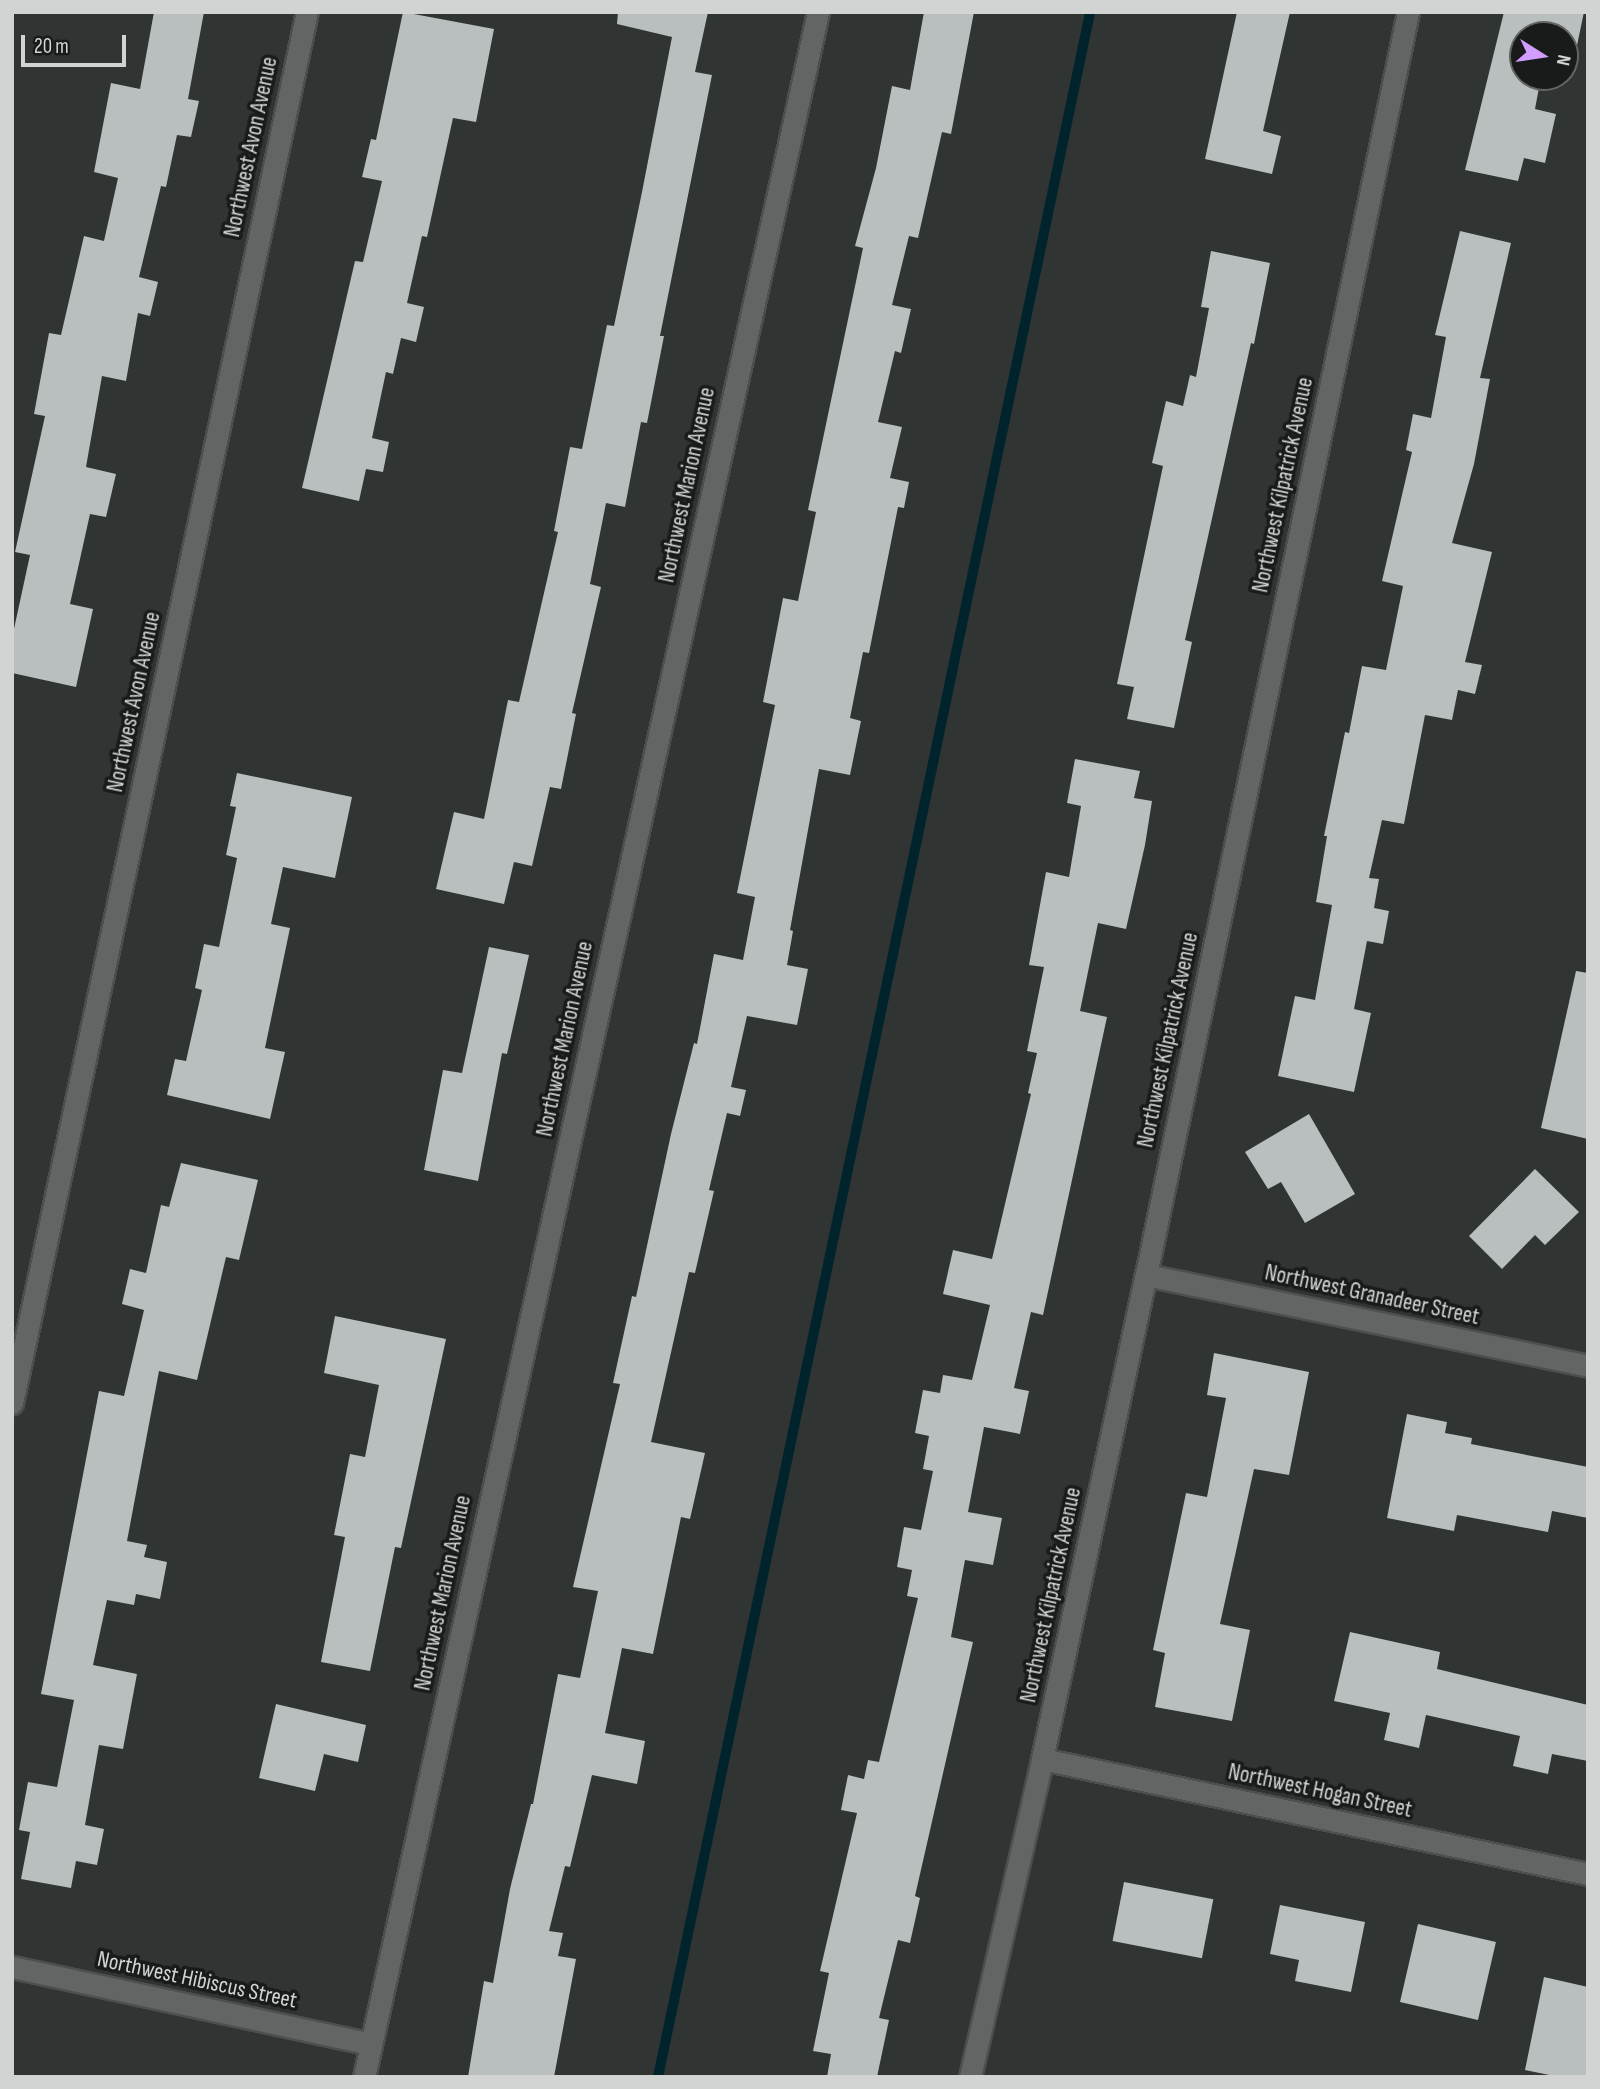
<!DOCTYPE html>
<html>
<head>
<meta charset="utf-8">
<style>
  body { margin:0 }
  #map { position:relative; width:1600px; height:2089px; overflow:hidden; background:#303432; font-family:"Sofia Sans Condensed",sans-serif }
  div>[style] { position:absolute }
  .stream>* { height:10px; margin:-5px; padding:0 5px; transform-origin:5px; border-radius:5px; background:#01232c }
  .building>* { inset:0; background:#b9bfbe; transform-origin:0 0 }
  .roads { filter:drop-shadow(2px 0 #4c504d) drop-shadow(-2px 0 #4c504d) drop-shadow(0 2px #4c504d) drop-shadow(0 -2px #4c504d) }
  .minor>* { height:21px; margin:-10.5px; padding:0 10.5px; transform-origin:10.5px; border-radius:10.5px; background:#616563 }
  span { translate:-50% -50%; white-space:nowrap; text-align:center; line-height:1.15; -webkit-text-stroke:7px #191b1a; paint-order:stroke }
  .street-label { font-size:23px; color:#d2d4d3 }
  .frame { position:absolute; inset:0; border:14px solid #d2d4d3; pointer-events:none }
  .north { position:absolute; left:1509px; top:21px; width:70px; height:70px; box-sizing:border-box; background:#191b1a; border:2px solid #636564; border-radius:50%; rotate:102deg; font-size:19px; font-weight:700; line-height:28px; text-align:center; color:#d2d4d3 }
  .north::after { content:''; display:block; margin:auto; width:24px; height:32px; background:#d19dfe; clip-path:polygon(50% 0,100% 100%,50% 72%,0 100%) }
  .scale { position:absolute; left:21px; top:35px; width:105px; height:32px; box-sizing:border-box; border:4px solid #d2d4d3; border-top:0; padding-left:9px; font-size:21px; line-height:24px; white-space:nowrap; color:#d2d4d3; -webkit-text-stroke:5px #191b1a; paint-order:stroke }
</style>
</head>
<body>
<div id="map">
  <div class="stream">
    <div style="left:658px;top:2077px;width:2110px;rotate:-78.18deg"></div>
  </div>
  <div class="building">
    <div style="clip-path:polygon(154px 12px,204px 12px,188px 99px,199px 101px,191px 137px,177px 135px,166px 187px,161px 186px,139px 277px,158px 282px,150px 316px,138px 313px,126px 381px,102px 376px,86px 467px,116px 474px,106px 517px,90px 514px,70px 604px,93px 609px,76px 687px,12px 673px,12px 638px,30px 555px,15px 552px,45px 416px,34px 414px,49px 333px,61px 335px,84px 236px,104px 241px,118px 178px,94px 172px,111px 83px,140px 89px)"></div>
    <div style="clip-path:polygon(403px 12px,494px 29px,476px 122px,453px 118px,427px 237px,422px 236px,407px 303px,424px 307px,416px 342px,401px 338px,393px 374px,386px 372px,372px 438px,389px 442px,383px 472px,366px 469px,359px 501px,302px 488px,355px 261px,363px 262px,382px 181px,362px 177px,371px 139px,376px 140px)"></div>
    <div style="clip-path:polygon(618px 12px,708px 12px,695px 72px,712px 75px,660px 336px,664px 336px,647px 423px,641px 422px,625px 507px,606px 503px,590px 584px,601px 587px,572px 713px,576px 714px,561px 789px,550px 787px,532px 866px,514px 862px,504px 904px,436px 889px,454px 812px,484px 819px,508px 700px,519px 702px,558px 532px,554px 531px,570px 447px,582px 449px,607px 325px,614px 326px,642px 192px,672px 37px,617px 24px)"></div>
    <div style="clip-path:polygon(924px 12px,974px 12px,951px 134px,942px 132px,918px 238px,909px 236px,892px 305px,911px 309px,901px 353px,895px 351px,878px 422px,902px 427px,890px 478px,909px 482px,904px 508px,898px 507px,869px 653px,863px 652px,850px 718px,861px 721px,850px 775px,819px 769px,790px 930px,793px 931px,787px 965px,808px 969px,797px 1025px,747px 1016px,731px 1087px,746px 1090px,740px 1116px,727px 1113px,709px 1190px,714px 1191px,695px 1273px,689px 1272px,651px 1442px,705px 1453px,690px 1519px,681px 1517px,653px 1654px,622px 1648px,605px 1733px,645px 1741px,637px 1784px,592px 1775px,570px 1867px,565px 1866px,549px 1931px,563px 1933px,558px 1956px,576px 1959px,554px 2077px,468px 2077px,484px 1981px,493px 1983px,510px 1889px,531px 1804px,533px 1804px,558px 1674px,580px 1678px,598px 1591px,573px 1587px,620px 1384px,613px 1383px,632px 1296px,636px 1297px,671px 1134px,694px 1043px,697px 1044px,714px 954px,743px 960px,755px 897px,737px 893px,775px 705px,763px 702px,783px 598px,798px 601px,816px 512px,808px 510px,863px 248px,855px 246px,876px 168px,892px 86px,910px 90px)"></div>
    <div style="clip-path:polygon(1237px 12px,1290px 12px,1263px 131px,1281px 136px,1272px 174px,1205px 159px)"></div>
    <div style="clip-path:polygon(1504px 12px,1584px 12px,1575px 55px,1565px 53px,1565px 35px,1523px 35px,1523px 77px,1541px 77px,1535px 109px,1556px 114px,1545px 163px,1524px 158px,1518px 181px,1465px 170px)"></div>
    <div style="clip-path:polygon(1460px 231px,1511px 243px,1480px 378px,1490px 379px,1474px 464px,1452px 543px,1492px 552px,1465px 662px,1482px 665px,1475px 694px,1458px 690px,1452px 720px,1425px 715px,1404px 824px,1382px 820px,1369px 878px,1379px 879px,1374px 908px,1389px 911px,1383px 944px,1367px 941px,1354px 1009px,1371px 1013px,1354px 1092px,1278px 1076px,1295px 996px,1315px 1000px,1332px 905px,1316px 902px,1327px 836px,1324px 836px,1345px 732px,1349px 733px,1362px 666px,1386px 670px,1403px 586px,1382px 581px,1412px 452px,1406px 450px,1413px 414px,1431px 418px,1446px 337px,1435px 335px)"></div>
    <div style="clip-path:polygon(1211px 251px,1270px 263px,1254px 344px,1251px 343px,1185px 640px,1192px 642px,1174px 728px,1127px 719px,1134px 687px,1117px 684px,1163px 466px,1152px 463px,1166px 401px,1183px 406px,1190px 375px,1196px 377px,1209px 308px,1201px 307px)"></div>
    <div style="clip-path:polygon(1075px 759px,1140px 771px,1134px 798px,1152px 801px,1145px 845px,1126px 929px,1098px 923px,1080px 1011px,1107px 1017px,1043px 1315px,1031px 1312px,1014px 1388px,1029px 1391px,1020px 1434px,984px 1427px,968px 1512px,1002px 1518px,993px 1565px,965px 1560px,951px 1637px,973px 1642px,915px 1896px,920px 1898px,910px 1943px,898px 1940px,879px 2018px,889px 2020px,877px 2077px,827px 2077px,831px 2054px,813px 2051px,829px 1973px,820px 1971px,857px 1813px,841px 1810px,848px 1775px,864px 1779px,868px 1760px,879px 1762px,918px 1598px,907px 1596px,912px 1570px,897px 1567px,904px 1527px,921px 1530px,933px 1471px,923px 1469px,929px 1436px,915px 1433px,923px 1390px,940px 1393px,943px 1375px,972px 1380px,990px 1305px,943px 1294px,953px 1250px,992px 1259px,1031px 1094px,1028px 1093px,1037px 1053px,1027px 1051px,1044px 967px,1029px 965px,1046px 872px,1069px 877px,1081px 806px,1067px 803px)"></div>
    <div style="clip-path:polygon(237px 773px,352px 797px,335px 878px,283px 867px,271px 924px,290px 928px,265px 1048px,285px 1052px,270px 1119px,167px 1095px,175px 1059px,186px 1061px,202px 990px,195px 988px,204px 944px,219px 947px,237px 858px,226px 855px,236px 807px,230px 806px)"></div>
    <div style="clip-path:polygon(489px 947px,529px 955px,507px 1054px,502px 1053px,478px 1181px,424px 1170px,443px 1070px,462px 1073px)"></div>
    <div style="clip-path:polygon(1576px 971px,1588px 973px,1588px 1139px,1541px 1128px)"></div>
    <div style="clip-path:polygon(1309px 1114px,1355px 1194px,1305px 1223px,1281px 1182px,1268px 1189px,1245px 1152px)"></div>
    <div style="clip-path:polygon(181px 1163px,258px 1180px,239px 1260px,226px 1257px,197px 1380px,159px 1371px,127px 1541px,147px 1545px,144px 1557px,167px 1562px,160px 1599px,136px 1594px,134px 1605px,107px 1600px,93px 1665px,137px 1674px,123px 1749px,99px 1745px,85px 1825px,104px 1829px,97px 1865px,76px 1861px,71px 1888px,21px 1879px,30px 1832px,19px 1830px,28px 1782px,57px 1787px,74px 1700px,41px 1694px,99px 1391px,124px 1396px,144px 1310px,122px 1304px,130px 1269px,146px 1273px,161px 1205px,169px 1207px)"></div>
    <div style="clip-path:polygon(1535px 1169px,1579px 1212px,1545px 1245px,1535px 1235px,1502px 1269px,1469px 1236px)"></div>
    <div style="clip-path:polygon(335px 1316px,446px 1339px,401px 1548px,395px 1547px,370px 1671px,321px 1662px,345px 1537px,334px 1535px,350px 1454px,365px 1457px,379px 1385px,324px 1373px)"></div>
    <div style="clip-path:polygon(1214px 1353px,1309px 1372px,1289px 1475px,1254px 1469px,1220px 1624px,1250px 1630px,1232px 1721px,1155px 1707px,1165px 1653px,1153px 1650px,1186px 1493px,1207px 1497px,1226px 1398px,1207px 1395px)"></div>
    <div style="clip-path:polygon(1407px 1414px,1447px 1422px,1445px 1433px,1472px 1438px,1471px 1444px,1588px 1467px,1588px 1518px,1552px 1511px,1548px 1532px,1457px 1515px,1454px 1531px,1387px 1518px)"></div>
    <div style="clip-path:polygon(1350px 1632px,1440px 1652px,1437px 1669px,1588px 1705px,1588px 1761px,1552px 1754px,1548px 1774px,1513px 1766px,1520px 1736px,1426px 1715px,1419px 1748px,1384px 1740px,1390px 1713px,1334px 1701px)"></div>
    <div style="clip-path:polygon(276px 1704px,366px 1725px,358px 1762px,324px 1754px,315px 1791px,259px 1778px)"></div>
    <div style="left:1124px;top:1882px;width:91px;height:60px;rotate:11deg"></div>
    <div style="clip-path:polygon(1280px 1905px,1365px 1922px,1351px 1992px,1295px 1981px,1299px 1960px,1270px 1954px)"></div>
    <div style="left:1418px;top:1924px;width:80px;height:80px;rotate:13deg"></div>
    <div style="clip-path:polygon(1544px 1977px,1588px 1987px,1588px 2077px,1559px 2077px,1525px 2070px)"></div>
  </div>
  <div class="roads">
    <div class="minor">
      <div style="left:1146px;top:1275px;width:451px;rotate:11.6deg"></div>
      <div style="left:12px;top:1403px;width:1422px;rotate:-78.03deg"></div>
      <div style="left:1042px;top:1759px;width:558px;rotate:11.89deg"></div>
      <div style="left:12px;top:1967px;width:367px;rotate:12.1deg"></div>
      <div style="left:364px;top:2077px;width:2114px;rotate:-77.6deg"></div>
      <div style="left:970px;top:2077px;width:326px;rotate:-77.2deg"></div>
      <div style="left:1042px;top:1759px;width:495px;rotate:-77.9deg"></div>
      <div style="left:1146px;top:1275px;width:1290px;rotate:-78.28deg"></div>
    </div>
  </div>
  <div class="street-label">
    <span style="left:251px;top:147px;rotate:-78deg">Northwest Avon Avenue</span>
    <span style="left:687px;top:485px;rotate:-78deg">Northwest Marion Avenue</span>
    <span style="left:1283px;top:485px;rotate:-78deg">Northwest Kilpatrick Avenue</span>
    <span style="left:134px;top:702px;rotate:-78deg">Northwest Avon Avenue</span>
    <span style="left:565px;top:1039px;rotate:-78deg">Northwest Marion Avenue</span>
    <span style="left:1168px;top:1040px;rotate:-78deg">Northwest Kilpatrick Avenue</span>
    <span style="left:1372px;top:1295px;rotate:12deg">Northwest Granadeer Street</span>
    <span style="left:443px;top:1593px;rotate:-78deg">Northwest Marion Avenue</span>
    <span style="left:1051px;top:1595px;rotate:-78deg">Northwest Kilpatrick Avenue</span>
    <span style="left:1320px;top:1791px;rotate:12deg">Northwest Hogan Street</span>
    <span style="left:197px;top:1980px;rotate:12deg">Northwest Hibiscus Street</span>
  </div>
  <div class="frame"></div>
  <div class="north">N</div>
  <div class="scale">20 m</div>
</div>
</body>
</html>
